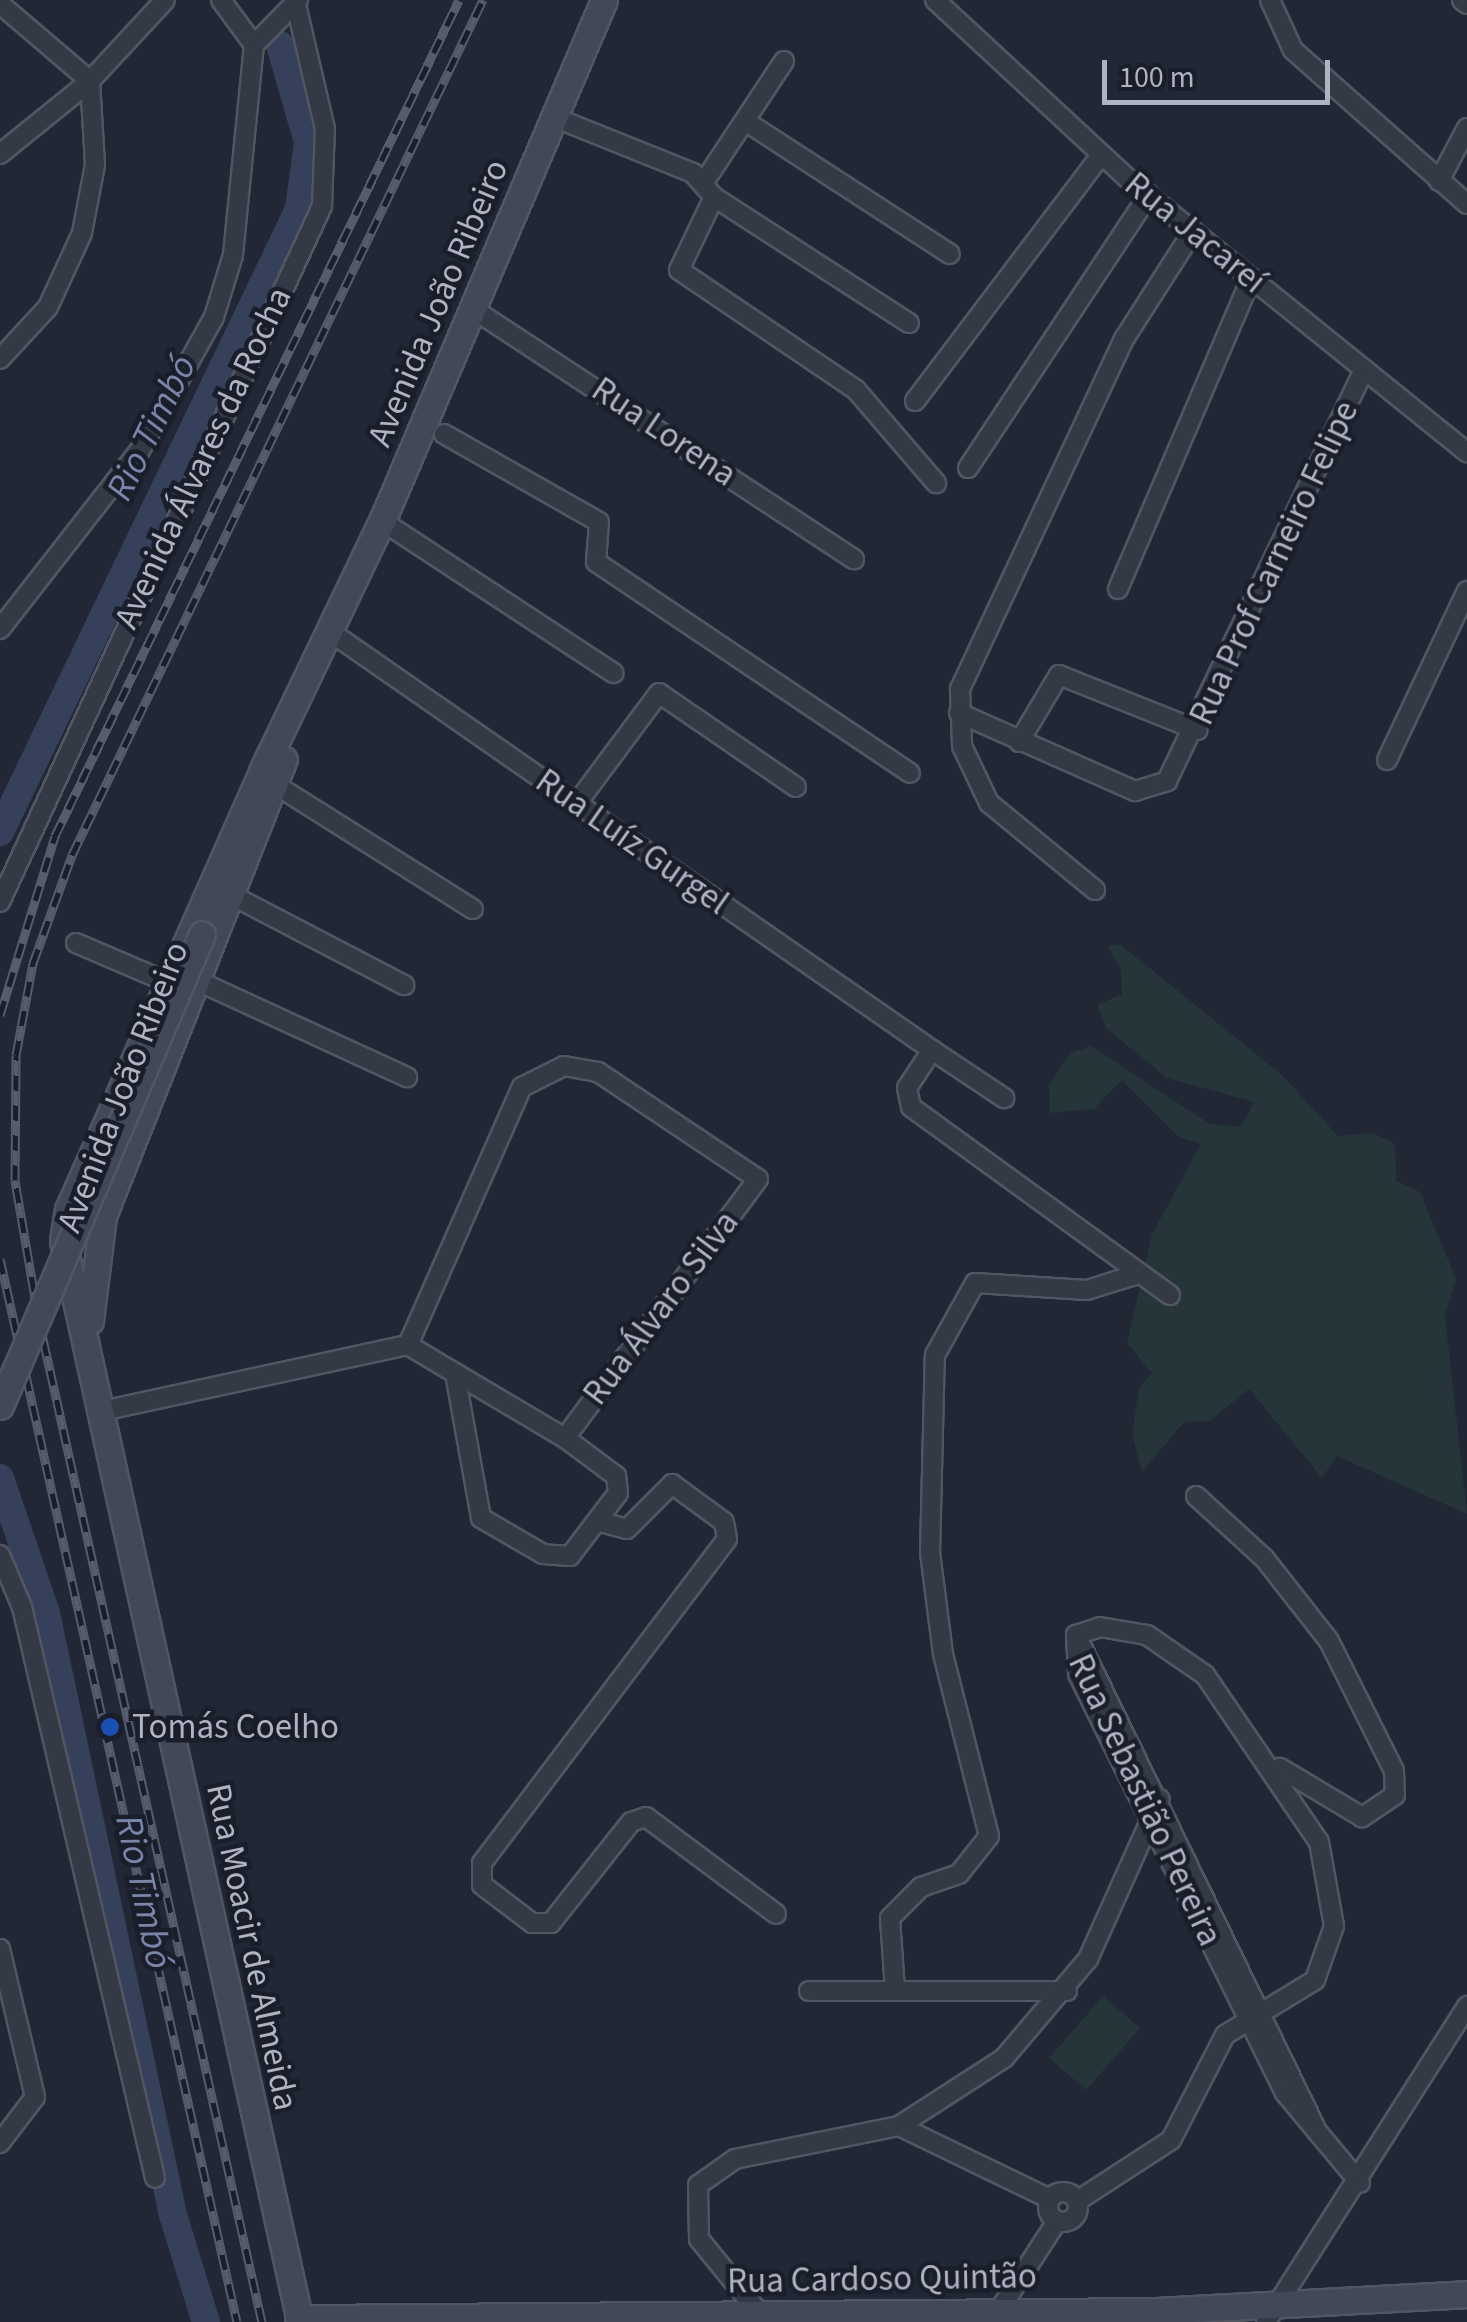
<!DOCTYPE html>
<html>
<head>
<meta charset="utf-8">
<style>
  body { margin:0 }
  #map { position:relative; width:1467px; height:2322px; overflow:hidden; background:#212735; font-family:"Source Sans 3",sans-serif }
  div>[style] { position:absolute }
  .green>* { inset:0; background:#263539; transform-origin:0 0 }
  .river>* { height:28px; margin:-14px; padding:0 14px; transform-origin:14px; border-radius:14px; background:#36405b }
  .roads { filter:drop-shadow(2px 0 #525663) drop-shadow(-2px 0 #525663) drop-shadow(0 2px #525663) drop-shadow(0 -2px #525663) }
  .street>* { height:18px; margin:-9px; padding:0 9px; transform-origin:9px; border-radius:9px; background:#343946 }
  .street>.ring { margin:-9px; padding:0; box-sizing:content-box; background:none; border:18px solid #343946; border-radius:50% }
  .secondary>* { height:25px; margin:-12.5px; padding:0 12.5px; transform-origin:12.5px; border-radius:12.5px; background:#434858 }
  .rail>* { height:9px; margin-top:-4.5px; transform-origin:0; background:repeating-linear-gradient(90deg,#1a1e2a 0 15px,#575c6c 0 30px); box-sizing:border-box; border-block:2px solid #575c6c }
  .bridges { filter:drop-shadow(2px 0 #525663) drop-shadow(-2px 0 #525663) drop-shadow(0 2px #525663) drop-shadow(0 -2px #525663) }
  .secondary-bridge>* { height:25px; margin:-12.5px; padding:0 12.5px; transform-origin:12.5px; border-radius:12.5px; background:#434858 }
  .dots>* { width:28px; height:28px; translate:-50% -50%; box-sizing:border-box; border:5px solid #1a1e2a; border-radius:50% }
  span { translate:-50% -50%; white-space:nowrap; text-align:center; line-height:1.15; -webkit-text-stroke:9px #1a1e2a; paint-order:stroke }
  .street-label { font-size:35px; color:#afb3c2 }
  .poi-label { font-size:35px; color:#afb3c2 }
  .left { translate:0 -50%; text-align:left }
  .water-label { font-size:38px; color:#7986a9; font-style:italic }
  .scale { position:absolute; left:1102px; top:60px; width:228px; height:45px; box-sizing:border-box; border:5px solid #afb3c2; border-top:0; padding-left:12px; font-size:30px; line-height:35px; white-space:nowrap; color:#afb3c2; -webkit-text-stroke:8px #1a1e2a; paint-order:stroke }
</style>
</head>
<body>
<div id="map">
  <div class="green">
    <div style="clip-path:polygon(1120px 944px,1283px 1076px,1338px 1136px,1373px 1133px,1395px 1144px,1396px 1181px,1420px 1192px,1456px 1279px,1445px 1316px,1467px 1514px,1337px 1456px,1322px 1478px,1249px 1389px,1210px 1421px,1184px 1422px,1142px 1472px,1132px 1433px,1139px 1389px,1152px 1373px,1127px 1343px,1152px 1234px,1201px 1144px,1179px 1137px,1122px 1080px,1094px 1109px,1050px 1113px,1049px 1085px,1070px 1053px,1091px 1046px,1210px 1124px,1241px 1127px,1254px 1102px,1167px 1078px,1106px 1028px,1097px 1005px,1122px 994px,1121px 969px,1107px 946px)"></div>
    <div style="left:1103px;top:1996px;width:49px;height:82px;rotate:41deg"></div>
  </div>
  <div class="river">
    <div style="left:0;top:832px;width:691px;rotate:-64.36deg"></div>
    <div style="left:299px;top:209px;width:68px;rotate:-82.3deg"></div>
    <div style="left:308px;top:142px;width:101px;rotate:-106.1deg"></div>
    <div style="left:0;top:1478px;width:143px;rotate:71.2deg"></div>
    <div style="left:46px;top:1613px;width:615px;rotate:78.09deg"></div>
    <div style="left:173px;top:2215px;width:112px;rotate:72.9deg"></div>
  </div>
  <div class="roads">
    <div class="street">
      <div style="left:221px;top:0;width:56px;rotate:53.7deg"></div>
      <div style="left:935px;top:0;width:262px;rotate:42.8deg"></div>
      <div style="left:1127px;top:178px;width:437px;rotate:38.9deg"></div>
      <div style="left:1270px;top:0;width:55px;rotate:65.3deg"></div>
      <div style="left:1293px;top:50px;width:232px;rotate:41.5deg"></div>
      <div style="left:1462px;top:0;width:6px;rotate:39deg"></div>
      <div style="left:0;top:4px;width:118px;rotate:40.5deg"></div>
      <div style="left:556px;top:118px;width:148px;rotate:21.9deg"></div>
      <div style="left:693px;top:173px;width:32px;rotate:49deg"></div>
      <div style="left:714px;top:197px;width:232px;rotate:32.9deg"></div>
      <div style="left:745px;top:121px;width:244px;rotate:33deg"></div>
      <div style="left:0;top:154px;width:116px;rotate:-39deg"></div>
      <div style="left:90px;top:81px;width:110px;rotate:-47.2deg"></div>
      <div style="left:1439px;top:181px;width:60px;rotate:-62.2deg"></div>
      <div style="left:704px;top:182px;width:145px;rotate:-56.5deg"></div>
      <div style="left:714px;top:197px;width:81px;rotate:115.6deg"></div>
      <div style="left:679px;top:270px;width:214px;rotate:34.1deg"></div>
      <div style="left:856px;top:390px;width:123px;rotate:49.3deg"></div>
      <div style="left:473px;top:309px;width:456px;rotate:33.3deg"></div>
      <div style="left:0;top:359px;width:71px;rotate:-47.3deg"></div>
      <div style="left:48px;top:307px;width:81px;rotate:-65.3deg"></div>
      <div style="left:82px;top:233px;width:69px;rotate:-79.2deg"></div>
      <div style="left:95px;top:165px;width:84px;rotate:-93.4deg"></div>
      <div style="left:915px;top:401px;width:308px;rotate:-52.9deg"></div>
      <div style="left:444px;top:434px;width:178px;rotate:29.6deg"></div>
      <div style="left:599px;top:522px;width:40px;rotate:94.3deg"></div>
      <div style="left:596px;top:562px;width:378px;rotate:33.9deg"></div>
      <div style="left:968px;top:468px;width:328px;rotate:-56.5deg"></div>
      <div style="left:382px;top:521px;width:277px;rotate:33.3deg"></div>
      <div style="left:1118px;top:589px;width:337px;rotate:-66.8deg"></div>
      <div style="left:0;top:629px;width:227px;rotate:-52deg"></div>
      <div style="left:140px;top:450px;width:152px;rotate:-60.9deg"></div>
      <div style="left:214px;top:317px;width:65px;rotate:-73deg"></div>
      <div style="left:233px;top:255px;width:211px;rotate:-84.3deg"></div>
      <div style="left:254px;top:45px;width:63px;rotate:-45.6deg"></div>
      <div style="left:332px;top:633px;width:731px;rotate:34.8deg"></div>
      <div style="left:932px;top:1050px;width:45px;rotate:123.3deg"></div>
      <div style="left:907px;top:1088px;width:19px;rotate:78deg"></div>
      <div style="left:911px;top:1107px;width:320px;rotate:36deg"></div>
      <div style="left:959px;top:713px;width:193px;rotate:23.9deg"></div>
      <div style="left:1135px;top:791px;width:34px;rotate:-17deg"></div>
      <div style="left:1167px;top:781px;width:456px;rotate:-64.4deg"></div>
      <div style="left:1019px;top:742px;width:78px;rotate:-59.2deg"></div>
      <div style="left:1059px;top:675px;width:149px;rotate:21.7deg"></div>
      <div style="left:1387px;top:760px;width:187px;rotate:-64.7deg"></div>
      <div style="left:279px;top:787px;width:229px;rotate:32.2deg"></div>
      <div style="left:577px;top:803px;width:137px;rotate:-53.3deg"></div>
      <div style="left:659px;top:693px;width:166px;rotate:34.5deg"></div>
      <div style="left:1095px;top:890px;width:137px;rotate:-140.6deg"></div>
      <div style="left:989px;top:803px;width:63px;rotate:-115.3deg"></div>
      <div style="left:962px;top:746px;width:57px;rotate:-92deg"></div>
      <div style="left:960px;top:689px;width:387px;rotate:-64.9deg"></div>
      <div style="left:1124px;top:339px;width:128px;rotate:-57.4deg"></div>
      <div style="left:235px;top:897px;width:191px;rotate:27.5deg"></div>
      <div style="left:0;top:902px;width:767px;rotate:-65.17deg"></div>
      <div style="left:322px;top:206px;width:77px;rotate:-87.8deg"></div>
      <div style="left:325px;top:129px;width:132px;rotate:-103.1deg"></div>
      <div style="left:76px;top:943px;width:99px;rotate:23.2deg"></div>
      <div style="left:200px;top:982px;width:228px;rotate:24.7deg"></div>
      <div style="left:932px;top:1050px;width:87px;rotate:33.7deg"></div>
      <div style="left:408px;top:1345px;width:282px;rotate:-66.2deg"></div>
      <div style="left:522px;top:1087px;width:47px;rotate:-26.6deg"></div>
      <div style="left:564px;top:1066px;width:35px;rotate:10deg"></div>
      <div style="left:598px;top:1072px;width:192px;rotate:33.8deg"></div>
      <div style="left:758px;top:1179px;width:323px;rotate:126.7deg"></div>
      <div style="left:102px;top:1411px;width:313px;rotate:-12.2deg"></div>
      <div style="left:408px;top:1345px;width:55px;rotate:30.8deg"></div>
      <div style="left:455px;top:1373px;width:128px;rotate:30.6deg"></div>
      <div style="left:565px;top:1438px;width:64px;rotate:36.7deg"></div>
      <div style="left:616px;top:1476px;width:17px;rotate:83deg"></div>
      <div style="left:618px;top:1493px;width:79px;rotate:127.3deg"></div>
      <div style="left:570px;top:1556px;width:27px;rotate:-176deg"></div>
      <div style="left:543px;top:1554px;width:72px;rotate:-149.9deg"></div>
      <div style="left:481px;top:1518px;width:147px;rotate:-100.2deg"></div>
      <div style="left:1196px;top:1496px;width:92px;rotate:42.4deg"></div>
      <div style="left:1264px;top:1558px;width:105px;rotate:51.9deg"></div>
      <div style="left:1329px;top:1641px;width:145px;rotate:63.4deg"></div>
      <div style="left:1394px;top:1771px;width:24px;rotate:88deg"></div>
      <div style="left:1395px;top:1795px;width:40px;rotate:146deg"></div>
      <div style="left:1362px;top:1817px;width:96px;rotate:-149.1deg"></div>
      <div style="left:597px;top:1521px;width:31px;rotate:15deg"></div>
      <div style="left:627px;top:1529px;width:64px;rotate:-45deg"></div>
      <div style="left:672px;top:1484px;width:64px;rotate:36.2deg"></div>
      <div style="left:724px;top:1522px;width:17px;rotate:80deg"></div>
      <div style="left:727px;top:1539px;width:406px;rotate:127.1deg"></div>
      <div style="left:482px;top:1863px;width:22px;rotate:90deg"></div>
      <div style="left:482px;top:1885px;width:63px;rotate:37.2deg"></div>
      <div style="left:532px;top:1923px;width:19px"></div>
      <div style="left:551px;top:1923px;width:129px;rotate:-51.6deg"></div>
      <div style="left:631px;top:1822px;width:16px;rotate:-18deg"></div>
      <div style="left:646px;top:1817px;width:162px;rotate:36.7deg"></div>
      <div style="left:0;top:1555px;width:56px;rotate:67.1deg"></div>
      <div style="left:22px;top:1607px;width:586px;rotate:76.89deg"></div>
      <div style="left:1076px;top:1635px;width:25px;rotate:-18deg"></div>
      <div style="left:1100px;top:1627px;width:48px;rotate:9.7deg"></div>
      <div style="left:1147px;top:1635px;width:70px;rotate:34.6deg"></div>
      <div style="left:1205px;top:1675px;width:202px;rotate:55.7deg"></div>
      <div style="left:1319px;top:1842px;width:85px;rotate:79.9deg"></div>
      <div style="left:1334px;top:1926px;width:57px;rotate:109.4deg"></div>
      <div style="left:1315px;top:1980px;width:105px;rotate:148.6deg"></div>
      <div style="left:1225px;top:2035px;width:118px;rotate:117.2deg"></div>
      <div style="left:1171px;top:2140px;width:112px;rotate:147deg"></div>
      <div style="left:1076px;top:1635px;width:39px;rotate:87deg"></div>
      <div style="left:1078px;top:1674px;width:467px;rotate:63.7deg"></div>
      <div style="left:1285px;top:2093px;width:117px;rotate:50.2deg"></div>
      <div style="left:1076px;top:1635px;width:547px;rotate:64.09deg"></div>
      <div style="left:0;top:1949px;width:152px;rotate:76.7deg"></div>
      <div style="left:35px;top:2097px;width:58px;rotate:127.3deg"></div>
      <div style="left:895px;top:1990px;width:72px;rotate:-94deg"></div>
      <div style="left:890px;top:1918px;width:44px;rotate:-45deg"></div>
      <div style="left:921px;top:1887px;width:40px;rotate:-18.9deg"></div>
      <div style="left:959px;top:1874px;width:48px;rotate:-51.7deg"></div>
      <div style="left:989px;top:1836px;width:188px;rotate:-104.2deg"></div>
      <div style="left:943px;top:1654px;width:102px;rotate:-97.3deg"></div>
      <div style="left:930px;top:1553px;width:198px;rotate:-88.6deg"></div>
      <div style="left:935px;top:1355px;width:82px;rotate:-60.9deg"></div>
      <div style="left:975px;top:1283px;width:112px;rotate:3.6deg"></div>
      <div style="left:1087px;top:1290px;width:50px;rotate:-17.4deg"></div>
      <div style="left:809px;top:1991px;width:258px"></div>
      <div style="left:899px;top:2126px;width:168px;rotate:25.8deg"></div>
      <div class="ring" style="left:1048px;top:2192px;width:12px;height:12px"></div>
      <div style="left:998px;top:2312px;width:108px;rotate:-57deg"></div>
      <div style="left:760px;top:2314px;width:97px;rotate:-129.1deg"></div>
      <div style="left:699px;top:2239px;width:54px;rotate:-91.1deg"></div>
      <div style="left:698px;top:2185px;width:45px;rotate:-35.1deg"></div>
      <div style="left:735px;top:2159px;width:167px;rotate:-11.4deg"></div>
      <div style="left:899px;top:2126px;width:125px;rotate:-32.9deg"></div>
      <div style="left:1004px;top:2058px;width:130px;rotate:-49.7deg"></div>
      <div style="left:1088px;top:1959px;width:175px;rotate:-65.8deg"></div>
      <div style="left:1266px;top:2322px;width:375px;rotate:-57.5deg"></div>
    </div>
    <div class="secondary">
      <div style="left:269px;top:756px;width:496px;rotate:113.9deg"></div>
      <div style="left:68px;top:1209px;width:32px;rotate:99deg"></div>
      <div style="left:63px;top:1241px;width:1107px;rotate:77.63deg"></div>
      <div style="left:262px;top:771px;width:277px;rotate:-64.4deg"></div>
      <div style="left:382px;top:521px;width:566px;rotate:-66.92deg"></div>
      <div style="left:90px;top:1321px;width:106px;rotate:-82.9deg"></div>
      <div style="left:103px;top:1216px;width:491px;rotate:-68.4deg"></div>
      <div style="left:298px;top:2318px;width:857px;rotate:-0.47deg"></div>
      <div style="left:1155px;top:2311px;width:312px;rotate:-3.1deg"></div>
    </div>
  </div>
  <div class="rail">
    <div style="left:0;top:1015px;width:187px;rotate:-72.9deg"></div>
    <div style="left:55px;top:836px;width:928px;rotate:-64.21deg"></div>
    <div style="left:0;top:1259px;width:1089px;rotate:77.43deg"></div>
    <div style="left:262px;top:2322px;width:1026px;rotate:-102.56deg"></div>
    <div style="left:39px;top:1321px;width:143px;rotate:-99.7deg"></div>
    <div style="left:15px;top:1180px;width:125px;rotate:-89.5deg"></div>
    <div style="left:16px;top:1055px;width:94px;rotate:-79.5deg"></div>
    <div style="left:33px;top:963px;width:115px;rotate:-70.1deg"></div>
    <div style="left:72px;top:855px;width:949px;rotate:-64.33deg"></div>
  </div>
  <div class="bridges">
    <div class="secondary-bridge">
      <div style="left:0;top:1406px;width:513px;rotate:-66.83deg"></div>
    </div>
  </div>
  <div class="dots">
    <div style="left:110px;top:1727px;background:#1a4fb4"></div>
  </div>
  <div class="street-label">
    <span style="left:1195px;top:233px;rotate:39deg">Rua Jacareí</span>
    <span style="left:438px;top:303px;rotate:-67deg">Avenida João Ribeiro</span>
    <span style="left:664px;top:432px;rotate:34deg">Rua Lorena</span>
    <span style="left:203px;top:458px;rotate:-65deg">Avenida Álvares da Rocha</span>
    <span style="left:1274px;top:563px;rotate:-65deg">Rua Prof Carneiro Felipe</span>
    <span style="left:632px;top:842px;rotate:35deg">Rua Luíz Gurgel</span>
    <span style="left:123px;top:1087px;rotate:-69deg">Avenida João Ribeiro</span>
    <span style="left:661px;top:1308px;rotate:-53deg">Rua Álvaro Silva</span>
    <span style="left:1145px;top:1800px;rotate:65deg">Rua Sebastião Pereira</span>
    <span style="left:252px;top:1947px;rotate:78deg">Rua Moacir de Almeida</span>
    <span style="left:882px;top:2279px;rotate:-1deg">Rua Cardoso Quintão</span>
  </div>
  <div class="poi-label">
    <span class="left" style="left:132px;top:1727px">Tomás Coelho</span>
  </div>
  <div class="water-label">
    <span style="left:152px;top:428px;rotate:-64deg">Rio Timbó</span>
    <span style="left:143px;top:1892px;rotate:78deg">Rio Timbó</span>
  </div>
  <div class="scale">100 m</div>
</div>
</body>
</html>
